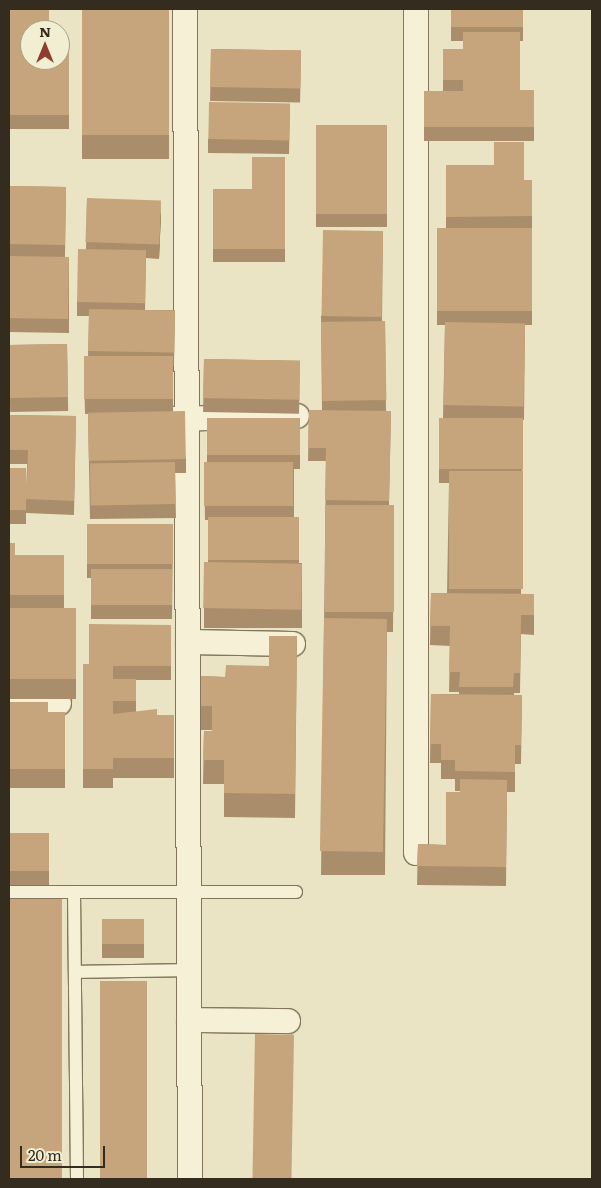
<!DOCTYPE html>
<html>
<head>
<meta charset="utf-8">
<style>
  body { margin:0 }
  #map { position:relative; width:601px; height:1188px; overflow:hidden; background:#eae4c4; font-family:Literata,serif }
  div>[style] { position:absolute }
  .roads { filter:drop-shadow(1px 0 #83765c) drop-shadow(-1px 0 #83765c) drop-shadow(0 1px #83765c) drop-shadow(0 -1px #83765c) }
  .service>* { height:12px; margin:-6px; padding:0 6px; transform-origin:6px; border-radius:6px; background:#f6f1d6 }
  .minor>* { height:24px; margin:-12px; padding:0 12px; transform-origin:12px; border-radius:12px; background:#f6f1d6 }
  .wall>* { inset:0; background:#aa8e6b; transform-origin:0 0 }
  .shaded-wall>* { inset:0; background:#8b7457 }
  .building>* { inset:0; background:#c6a57c; transform-origin:0 0 }
  span { translate:-50% -50%; white-space:nowrap; text-align:center; line-height:1.15; -webkit-text-stroke:4px #f2eed2; paint-order:stroke }
  .frame { position:absolute; inset:0; border:10px solid #342c1f; pointer-events:none }
  .north { position:absolute; left:20px; top:20px; width:50px; height:50px; box-sizing:border-box; background:#f2eed2; border:1px solid #a6a08a; border-radius:50%; rotate:0deg; font-size:14px; font-weight:700; line-height:20px; text-align:center; color:#342c1f }
  .north::after { content:''; display:block; margin:auto; width:18px; height:22px; background:#8e3d30; clip-path:polygon(50% 0,100% 100%,50% 72%,0 100%) }
  .scale { position:absolute; left:20px; top:1146px; width:85px; height:22px; box-sizing:border-box; border:2px solid #342c1f; border-top:0; padding-left:6px; font-size:15px; line-height:18px; white-space:nowrap; color:#342c1f; -webkit-text-stroke:4px #f2eed2; paint-order:stroke }
</style>
</head>
<body>
<div id="map">
  <div class="roads">
    <div class="service">
      <div style="left:9px;top:892px;width:287px"></div>
      <div style="left:74px;top:892px;width:287px;rotate:89.4deg"></div>
      <div style="left:75px;top:972px;width:114px;rotate:-1deg"></div>
    </div>
    <div class="minor">
      <div style="left:185px;top:9px;width:1170px;rotate:89.76deg"></div>
      <div style="left:171px;top:419px;width:126px;rotate:-1.4deg"></div>
      <div style="left:188px;top:642px;width:105px;rotate:1.1deg"></div>
      <div style="left:9px;top:701px;width:50px;rotate:2.3deg"></div>
      <div style="left:416px;top:853px;width:844px;rotate:-90deg"></div>
      <div style="left:189px;top:1020px;width:99px;rotate:0.6deg"></div>
    </div>
  </div>
  <div class="wall">
    <div style="clip-path:polygon(9px 9px,30px 60px,69px 52px,69px 129px,9px 129px)"></div>
    <div style="left:82px;top:9px;width:87px;height:150px"></div>
    <div style="clip-path:polygon(451px 9px,523px 9px,523px 41px,520px 41px,520px 90px,534px 90px,534px 141px,424px 141px,424px 91px,443px 91px,443px 49px,463px 49px,463px 41px,451px 41px)"></div>
    <div style="left:211px;top:49px;width:90px;height:52px;rotate:1deg"></div>
    <div style="clip-path:polygon(290px 104px,289px 154px,208px 153px,208px 139px)"></div>
    <div style="left:316px;top:125px;width:71px;height:102px"></div>
    <div style="clip-path:polygon(285px 157px,285px 262px,213px 262px,213px 189px,252px 189px)"></div>
    <div style="clip-path:polygon(446px 165px,524px 180px,532px 180px,532px 325px,525px 325px,524px 420px,523px 420px,521px 594px,534px 594px,534px 635px,521px 634px,520px 693px,514px 693px,514px 695px,522px 695px,521px 764px,515px 764px,515px 792px,507px 792px,506px 886px,417px 885px,418px 844px,446px 845px,460px 792px,460px 791px,455px 791px,455px 779px,441px 779px,441px 763px,430px 763px,431px 694px,459px 694px,459px 692px,449px 692px,450px 646px,430px 645px,431px 593px,447px 593px,449px 483px,439px 483px,439px 418px,443px 418px,445px 325px,437px 325px,437px 228px,446px 228px)"></div>
    <div style="clip-path:polygon(9px 186px,66px 187px,65px 257px,69px 257px,69px 333px,9px 332px)"></div>
    <div style="clip-path:polygon(87px 198px,161px 214px,159px 259px,146px 258px,145px 310px,175px 310px,174px 366px,173px 366px,173px 411px,186px 459px,186px 473px,175px 473px,176px 518px,90px 519px,88px 414px,85px 414px,84px 371px,88px 357px,89px 316px,77px 316px,77px 302px,86px 249px)"></div>
    <div style="clip-path:polygon(383px 231px,382px 321px,385px 321px,386px 411px,391px 411px,389px 505px,394px 505px,393px 632px,387px 632px,385px 875px,321px 875px,326px 461px,308px 461px,309px 410px,322px 410px,321px 316px)"></div>
    <div style="left:67px;top:344px;width:67px;height:58px;rotate:89deg"></div>
    <div style="left:204px;top:359px;width:96px;height:53px;rotate:1deg"></div>
    <div style="clip-path:polygon(9px 415px,76px 416px,74px 515px,26px 513px,26px 524px,9px 524px,9px 468px,27px 484px,27px 464px,9px 464px)"></div>
    <div style="clip-path:polygon(207px 418px,300px 418px,300px 469px,294px 469px,294px 517px,299px 517px,299px 563px,302px 563px,302px 628px,204px 628px,204px 562px,208px 562px,208px 520px,205px 520px,204px 462px,207px 462px)"></div>
    <div style="clip-path:polygon(87px 524px,173px 524px,172px 619px,91px 619px,91px 578px,87px 578px)"></div>
    <div style="clip-path:polygon(9px 543px,15px 555px,64px 555px,64px 608px,76px 608px,76px 699px,9px 699px)"></div>
    <div style="clip-path:polygon(171px 625px,171px 680px,136px 680px,136px 712px,157px 715px,174px 715px,174px 778px,113px 778px,113px 788px,83px 788px,83px 664px,89px 664px)"></div>
    <div style="clip-path:polygon(297px 636px,295px 818px,224px 817px,224px 784px,203px 784px,204px 731px,212px 731px,212px 730px,201px 730px,201px 676px,225px 677px,269px 666px)"></div>
    <div style="clip-path:polygon(9px 702px,48px 712px,65px 712px,65px 788px,9px 788px)"></div>
    <div style="left:9px;top:833px;width:40px;height:52px"></div>
    <div style="left:102px;top:919px;width:42px;height:39px"></div>
  </div>
  <div class="shaded-wall">
    <div style="clip-path:polygon(161px 200px,161px 214px,159px 259px,159px 245px)"></div>
  </div>
  <div class="building">
    <div style="clip-path:polygon(9px 9px,49px 9px,49px 30px,30px 30px,30px 60px,60px 60px,60px 52px,69px 52px,69px 115px,9px 115px)"></div>
    <div style="left:82px;top:9px;width:87px;height:126px"></div>
    <div style="left:451px;top:9px;width:72px;height:18px"></div>
    <div style="clip-path:polygon(463px 32px,520px 32px,520px 90px,534px 90px,534px 127px,424px 127px,424px 91px,463px 91px,463px 80px,443px 80px,443px 49px,463px 49px)"></div>
    <div style="left:211px;top:49px;width:90px;height:38px;rotate:1deg"></div>
    <div style="left:209px;top:102px;width:81px;height:37px;rotate:1deg"></div>
    <div style="left:316px;top:125px;width:71px;height:89px"></div>
    <div style="clip-path:polygon(494px 142px,524px 142px,524px 180px,532px 180px,532px 216px,446px 217px,446px 165px,494px 165px)"></div>
    <div style="clip-path:polygon(252px 157px,285px 157px,285px 249px,213px 249px,213px 189px,252px 189px)"></div>
    <div style="left:9px;top:186px;width:57px;height:58px;rotate:1deg"></div>
    <div style="left:87px;top:198px;width:74px;height:44px;rotate:2deg"></div>
    <div style="left:437px;top:228px;width:95px;height:83px"></div>
    <div style="left:323px;top:230px;width:60px;height:86px;rotate:1deg"></div>
    <div style="left:78px;top:249px;width:68px;height:53px;rotate:1deg"></div>
    <div style="left:9px;top:256px;width:60px;height:62px;rotate:1deg"></div>
    <div style="left:89px;top:309px;width:86px;height:42px;rotate:1deg"></div>
    <div style="left:385px;top:321px;width:79px;height:64px;rotate:89deg"></div>
    <div style="left:445px;top:322px;width:80px;height:83px;rotate:1deg"></div>
    <div style="left:67px;top:344px;width:53px;height:58px;rotate:89deg"></div>
    <div style="left:173px;top:356px;width:43px;height:89px;rotate:90deg"></div>
    <div style="left:204px;top:359px;width:96px;height:39px;rotate:1deg"></div>
    <div style="clip-path:polygon(309px 410px,391px 411px,389px 501px,325px 500px,326px 448px,308px 448px)"></div>
    <div style="left:185px;top:411px;width:48px;height:97px;rotate:89deg"></div>
    <div style="clip-path:polygon(9px 415px,76px 416px,74px 501px,26px 499px,26px 510px,9px 510px,9px 468px,26px 468px,27px 484px,28px 450px,9px 450px)"></div>
    <div style="left:207px;top:418px;width:93px;height:37px"></div>
    <div style="left:439px;top:418px;width:84px;height:51px"></div>
    <div style="left:175px;top:462px;width:42px;height:85px;rotate:89deg"></div>
    <div style="left:204px;top:462px;width:89px;height:44px"></div>
    <div style="left:449px;top:471px;width:74px;height:118px"></div>
    <div style="left:325px;top:505px;width:69px;height:107px"></div>
    <div style="left:208px;top:517px;width:91px;height:43px"></div>
    <div style="left:87px;top:524px;width:86px;height:40px"></div>
    <div style="clip-path:polygon(9px 543px,15px 543px,15px 555px,64px 555px,64px 595px,9px 595px)"></div>
    <div style="left:204px;top:562px;width:98px;height:46px;rotate:1deg"></div>
    <div style="left:91px;top:569px;width:81px;height:36px"></div>
    <div style="clip-path:polygon(431px 593px,534px 594px,534px 615px,521px 615px,520px 673px,514px 673px,513px 687px,459px 687px,460px 672px,449px 672px,450px 626px,430px 626px)"></div>
    <div style="left:9px;top:608px;width:67px;height:71px"></div>
    <div style="left:324px;top:618px;width:63px;height:233px;rotate:1deg"></div>
    <div style="clip-path:polygon(89px 624px,171px 625px,171px 666px,113px 666px,113px 664px,89px 664px)"></div>
    <div style="clip-path:polygon(269px 636px,297px 636px,295px 794px,224px 793px,224px 760px,203px 760px,204px 731px,212px 731px,212px 706px,201px 706px,201px 676px,225px 677px,226px 665px,269px 666px)"></div>
    <div style="clip-path:polygon(83px 664px,113px 664px,113px 679px,136px 679px,136px 701px,113px 701px,113px 714px,157px 709px,157px 715px,174px 715px,174px 758px,113px 758px,113px 769px,83px 769px)"></div>
    <div style="clip-path:polygon(431px 694px,522px 695px,521px 745px,515px 745px,515px 772px,455px 771px,455px 760px,441px 760px,441px 744px,430px 744px)"></div>
    <div style="clip-path:polygon(9px 702px,48px 702px,48px 712px,65px 712px,65px 769px,9px 769px)"></div>
    <div style="clip-path:polygon(460px 779px,507px 780px,506px 867px,417px 866px,418px 844px,446px 845px,446px 792px,460px 792px)"></div>
    <div style="left:9px;top:833px;width:40px;height:38px"></div>
    <div style="left:9px;top:899px;width:53px;height:280px"></div>
    <div style="left:102px;top:919px;width:42px;height:25px"></div>
    <div style="left:100px;top:981px;width:47px;height:198px"></div>
    <div style="left:255px;top:1034px;width:39px;height:145px;rotate:1deg"></div>
  </div>
  <div class="frame"></div>
  <div class="north">N</div>
  <div class="scale">20 m</div>
</div>
</body>
</html>
